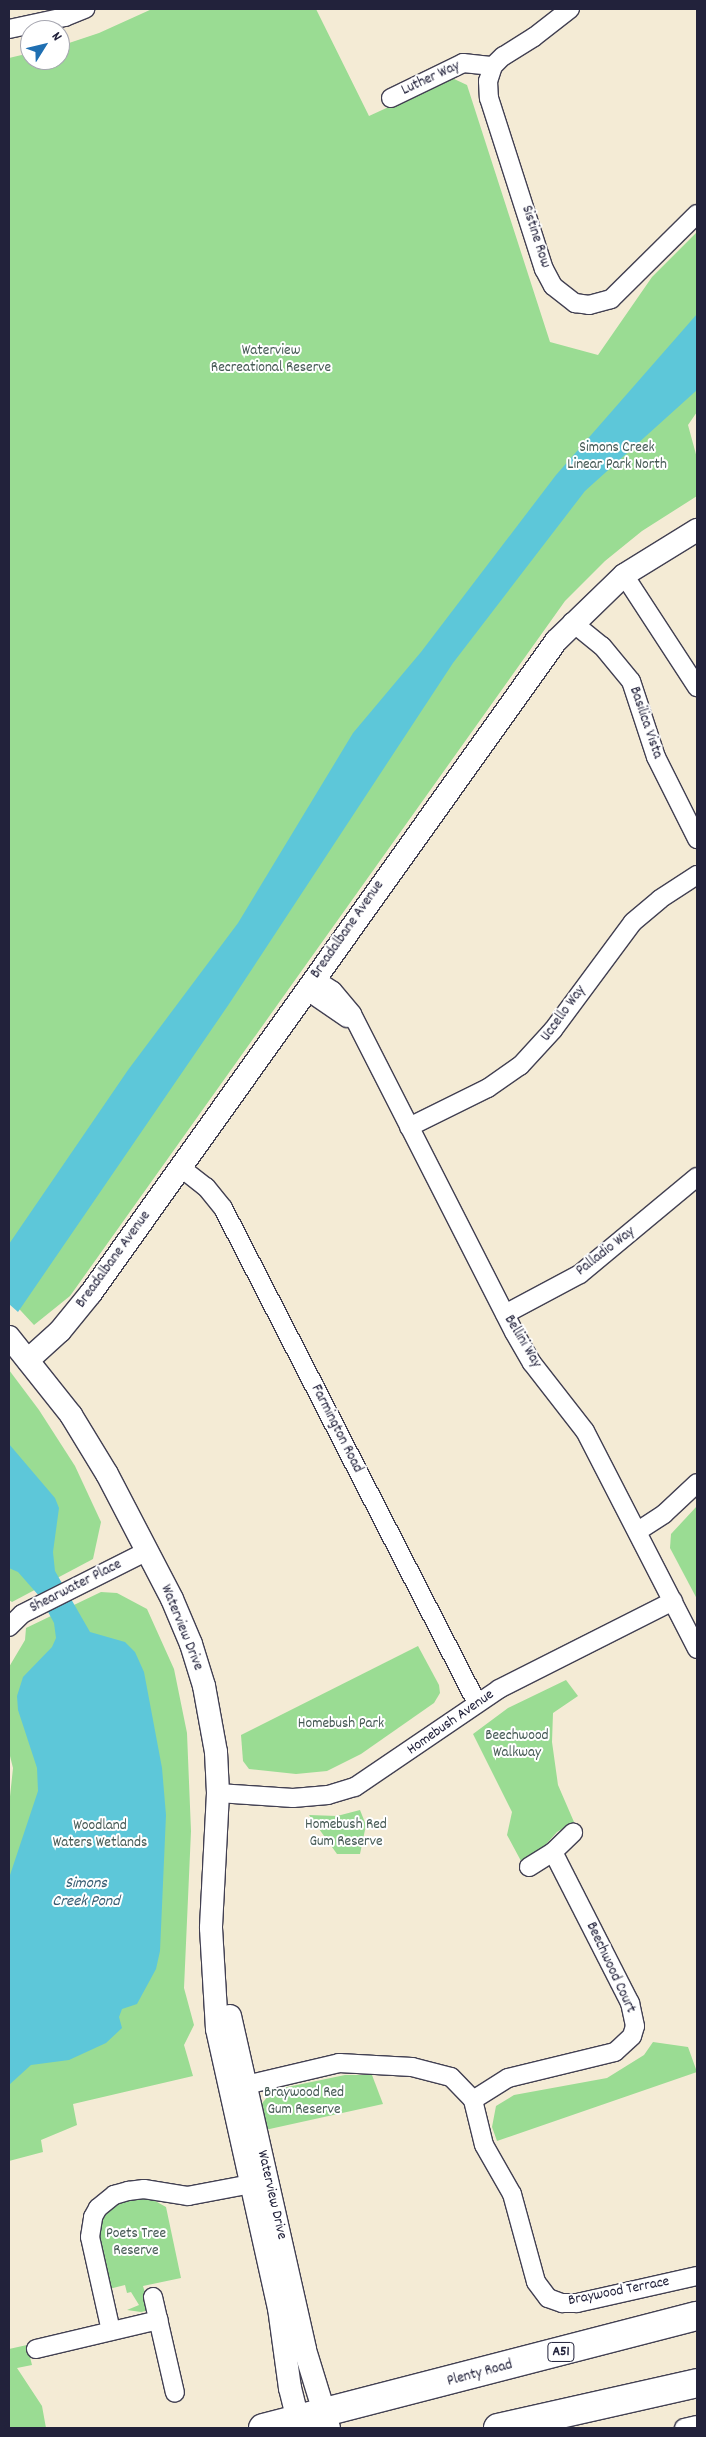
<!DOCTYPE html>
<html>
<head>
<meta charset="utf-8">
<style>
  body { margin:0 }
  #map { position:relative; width:706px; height:2437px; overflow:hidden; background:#f4ebd5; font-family:Dekko,sans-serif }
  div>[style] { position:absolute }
  .green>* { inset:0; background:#9adc93 }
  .water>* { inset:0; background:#5dc7d9 }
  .roads { filter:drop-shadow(1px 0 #424052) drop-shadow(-1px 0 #424052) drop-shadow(0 1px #424052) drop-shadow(0 -1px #424052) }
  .minor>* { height:18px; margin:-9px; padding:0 9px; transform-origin:9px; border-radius:9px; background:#fff }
  .tertiary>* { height:22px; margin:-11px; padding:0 11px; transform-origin:11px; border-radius:11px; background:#fff }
  .trunk>* { height:28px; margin:-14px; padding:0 14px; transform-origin:14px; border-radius:14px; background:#fff }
  span { translate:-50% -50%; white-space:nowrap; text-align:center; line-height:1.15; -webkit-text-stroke:4px #fff; paint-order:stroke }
  .shield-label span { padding:1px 4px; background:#fff; border:1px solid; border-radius:4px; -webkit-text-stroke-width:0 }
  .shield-label { font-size:14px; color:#22223b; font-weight:700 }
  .street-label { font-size:15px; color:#22223b }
  .park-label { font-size:15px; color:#465a55 }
  .water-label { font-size:16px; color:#375c72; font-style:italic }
  .frame { position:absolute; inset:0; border:10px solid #22223b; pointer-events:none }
  .north { position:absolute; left:20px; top:20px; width:50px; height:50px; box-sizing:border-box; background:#fff; border:1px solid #a7a7b1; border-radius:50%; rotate:54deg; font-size:14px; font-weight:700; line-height:20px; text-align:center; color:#22223b }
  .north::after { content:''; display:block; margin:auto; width:18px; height:22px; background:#1f6fb2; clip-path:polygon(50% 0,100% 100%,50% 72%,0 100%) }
</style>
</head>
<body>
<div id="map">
  <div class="green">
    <div style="clip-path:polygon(152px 9px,316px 9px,369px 116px,452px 78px,467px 85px,550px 342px,598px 355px,652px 277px,697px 232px,697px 412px,688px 425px,697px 458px,697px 496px,642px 531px,605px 561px,565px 601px,70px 1296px,34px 1325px,9px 1298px,9px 58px,30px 53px,30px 60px,60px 60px,60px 46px,99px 33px)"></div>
    <div style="clip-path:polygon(9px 1370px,39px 1410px,75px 1466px,101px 1522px,93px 1559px,12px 1602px,9px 1600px)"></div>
    <div style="clip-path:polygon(697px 1506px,697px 1599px,670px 1548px,671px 1534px)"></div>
    <div style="clip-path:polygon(101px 1592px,117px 1593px,147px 1609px,174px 1669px,187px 1733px,191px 1831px,184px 1988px,194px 2025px,184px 2045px,193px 2076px,73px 2104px,77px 2125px,41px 2140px,43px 2152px,9px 2161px,9px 1806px,13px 1768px,9px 1752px,9px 1667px,25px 1640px,26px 1628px)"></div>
    <div style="clip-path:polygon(418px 1646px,439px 1685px,440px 1693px,434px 1703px,361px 1754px,327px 1771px,296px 1774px,249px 1769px,243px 1761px,241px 1735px)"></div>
    <div style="clip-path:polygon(566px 1680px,578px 1696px,553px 1713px,552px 1742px,558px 1785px,574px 1822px,557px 1832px,539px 1852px,521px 1861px,507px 1835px,512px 1812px,473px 1734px,508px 1708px)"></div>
    <div style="clip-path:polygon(360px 1810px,366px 1825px,360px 1854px,337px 1854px,309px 1815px,337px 1816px)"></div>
    <div style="clip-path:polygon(653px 2042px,688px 2047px,697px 2072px,497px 2141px,492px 2127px,496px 2106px,514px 2095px,607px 2078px,644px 2055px)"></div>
    <div style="clip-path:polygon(345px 2075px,372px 2075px,383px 2104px,265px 2130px,259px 2107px,273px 2090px)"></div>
    <div style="clip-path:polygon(129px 2197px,148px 2197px,166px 2207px,181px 2278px,143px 2286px,150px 2310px,141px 2312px,127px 2310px,139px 2305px,131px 2292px,127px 2293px,125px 2285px,109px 2289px,97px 2232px,103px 2212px,114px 2202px)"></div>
    <div style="clip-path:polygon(27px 2345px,32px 2365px,17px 2368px,42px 2406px,46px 2428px,9px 2428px,9px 2349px)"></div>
  </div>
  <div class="water">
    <div style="clip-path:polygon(697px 314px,697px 390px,585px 491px,453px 663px,229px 1004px,18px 1312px,9px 1304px,9px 1244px,128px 1070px,238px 923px,353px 733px,421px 652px,556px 475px)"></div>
    <div style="clip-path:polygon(9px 1444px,55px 1498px,59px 1508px,53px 1552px,55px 1571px,90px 1632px,125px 1642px,135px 1652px,144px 1672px,162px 1768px,166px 1815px,160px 1951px,156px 1969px,137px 2004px,122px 2009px,119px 2017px,122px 2028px,106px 2043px,69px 2060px,31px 2065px,9px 2085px,9px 1878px,38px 1791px,37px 1768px,18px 1710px,17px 1696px,23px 1677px,52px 1647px,56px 1638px,54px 1623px,40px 1597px,18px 1572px,9px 1568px)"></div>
  </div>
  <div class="roads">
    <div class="minor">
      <div style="left:570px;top:9px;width:46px;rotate:142.1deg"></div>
      <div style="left:534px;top:37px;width:36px;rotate:148deg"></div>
      <div style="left:503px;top:56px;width:14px;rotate:135deg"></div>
      <div style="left:493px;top:66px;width:16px;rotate:108deg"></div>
      <div style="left:488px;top:81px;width:17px;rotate:87deg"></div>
      <div style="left:489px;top:98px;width:180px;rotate:72.2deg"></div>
      <div style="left:544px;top:269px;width:19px;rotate:62deg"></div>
      <div style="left:553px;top:286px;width:28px;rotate:38deg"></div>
      <div style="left:575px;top:303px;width:14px;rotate:8deg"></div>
      <div style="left:589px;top:305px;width:23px;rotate:-15deg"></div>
      <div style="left:611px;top:299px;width:121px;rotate:-44.7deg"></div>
      <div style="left:9px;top:29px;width:57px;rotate:-12.1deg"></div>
      <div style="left:65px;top:17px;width:22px;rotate:-22deg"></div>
      <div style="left:391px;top:98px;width:80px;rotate:-25.9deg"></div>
      <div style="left:463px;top:63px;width:30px;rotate:6deg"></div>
      <div style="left:624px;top:575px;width:134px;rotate:56.9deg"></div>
      <div style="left:572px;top:622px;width:38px;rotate:39deg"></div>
      <div style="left:602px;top:646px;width:45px;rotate:50.4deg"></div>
      <div style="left:631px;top:681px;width:80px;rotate:71.8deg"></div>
      <div style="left:656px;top:757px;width:92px;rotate:63.4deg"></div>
      <div style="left:314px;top:979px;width:22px;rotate:32deg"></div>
      <div style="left:333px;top:991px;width:30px;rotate:50deg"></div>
      <div style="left:352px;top:1014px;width:357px;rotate:63deg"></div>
      <div style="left:514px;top:1332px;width:36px;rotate:60deg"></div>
      <div style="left:532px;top:1363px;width:86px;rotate:52.1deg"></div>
      <div style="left:585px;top:1431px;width:245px;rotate:62.8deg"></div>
      <div style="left:306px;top:990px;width:50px;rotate:34.3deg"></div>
      <div style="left:409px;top:1127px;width:88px;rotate:-26.3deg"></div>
      <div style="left:488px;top:1088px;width:39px;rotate:-35deg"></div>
      <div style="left:520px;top:1066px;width:49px;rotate:-47.5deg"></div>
      <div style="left:553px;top:1030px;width:134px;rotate:-53.5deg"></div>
      <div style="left:633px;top:922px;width:35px;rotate:-40deg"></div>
      <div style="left:660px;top:899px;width:44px;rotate:-33deg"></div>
      <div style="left:180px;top:1167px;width:33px;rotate:38deg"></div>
      <div style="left:206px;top:1187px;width:27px;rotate:51deg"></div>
      <div style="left:223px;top:1208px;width:556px;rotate:62.84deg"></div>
      <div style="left:505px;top:1314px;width:85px;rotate:-28.1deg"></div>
      <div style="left:580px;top:1274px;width:152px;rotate:-39.7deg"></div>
      <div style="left:638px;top:1531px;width:31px;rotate:-33deg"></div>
      <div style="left:664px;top:1514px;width:45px;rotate:-43.2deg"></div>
      <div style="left:9px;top:1627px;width:18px;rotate:-45deg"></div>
      <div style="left:22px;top:1614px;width:140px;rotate:-26.7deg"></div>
      <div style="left:218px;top:1793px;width:75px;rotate:3.8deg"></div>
      <div style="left:293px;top:1798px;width:35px;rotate:-5deg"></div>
      <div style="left:328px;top:1795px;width:28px;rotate:-17deg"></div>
      <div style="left:355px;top:1787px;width:174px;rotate:-34.2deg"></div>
      <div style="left:499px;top:1689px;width:195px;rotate:-26.8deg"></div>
      <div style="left:529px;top:1867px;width:28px;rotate:-32deg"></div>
      <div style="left:553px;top:1852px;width:28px;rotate:-44deg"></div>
      <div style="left:246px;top:2085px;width:96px;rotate:-13.3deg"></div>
      <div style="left:339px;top:2063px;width:73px;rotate:3.1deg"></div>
      <div style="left:412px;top:2067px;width:40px;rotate:14.4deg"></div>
      <div style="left:451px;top:2077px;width:32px;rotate:46deg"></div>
      <div style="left:473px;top:2100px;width:46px;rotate:76.3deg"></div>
      <div style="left:484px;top:2145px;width:56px;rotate:60.3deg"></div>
      <div style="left:512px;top:2194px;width:91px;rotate:74.7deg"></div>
      <div style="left:536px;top:2282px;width:20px;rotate:53deg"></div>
      <div style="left:548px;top:2298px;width:15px;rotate:20deg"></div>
      <div style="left:562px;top:2303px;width:15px"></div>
      <div style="left:577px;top:2303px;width:123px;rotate:-12.7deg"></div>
      <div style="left:473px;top:2100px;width:41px;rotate:-32.2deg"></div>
      <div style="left:508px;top:2078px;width:110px;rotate:-13.7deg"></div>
      <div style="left:615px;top:2052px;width:23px;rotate:-43deg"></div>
      <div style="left:632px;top:2036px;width:10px;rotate:-73deg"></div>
      <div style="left:635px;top:2026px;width:24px;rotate:-102deg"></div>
      <div style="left:630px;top:2003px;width:169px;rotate:-117deg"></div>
      <div style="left:153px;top:2297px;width:98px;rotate:77.1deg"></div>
      <div style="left:111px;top:2331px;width:96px;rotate:-102.6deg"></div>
      <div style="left:90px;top:2237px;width:20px;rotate:-81deg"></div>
      <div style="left:93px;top:2217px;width:10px;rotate:-61deg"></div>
      <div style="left:98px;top:2208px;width:21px;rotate:-39deg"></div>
      <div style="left:114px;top:2195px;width:15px;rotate:-16deg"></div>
      <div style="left:128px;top:2191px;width:16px;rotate:-7deg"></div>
      <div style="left:144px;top:2189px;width:45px;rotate:9deg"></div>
      <div style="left:188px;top:2196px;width:64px;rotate:-10.8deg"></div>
      <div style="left:36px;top:2349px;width:126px;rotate:-13.3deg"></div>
      <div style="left:684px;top:2428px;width:13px;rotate:-13deg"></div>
    </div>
    <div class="tertiary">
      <div style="left:9px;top:1337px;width:100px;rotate:51.5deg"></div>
      <div style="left:71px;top:1415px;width:69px;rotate:58.6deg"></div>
      <div style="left:107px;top:1474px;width:141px;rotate:62.5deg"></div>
      <div style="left:172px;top:1599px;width:49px;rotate:67.1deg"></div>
      <div style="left:191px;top:1644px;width:44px;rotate:72.8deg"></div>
      <div style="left:204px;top:1686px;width:67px;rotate:79.7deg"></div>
      <div style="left:216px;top:1752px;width:41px;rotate:87.2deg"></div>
      <div style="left:218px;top:1793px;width:135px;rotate:93deg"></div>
      <div style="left:211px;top:1928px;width:101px;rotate:86.6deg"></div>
      <div style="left:217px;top:2029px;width:286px;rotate:77.5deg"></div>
      <div style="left:279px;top:2308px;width:81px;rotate:82.2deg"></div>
      <div style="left:290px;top:2388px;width:41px;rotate:76deg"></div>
      <div style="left:28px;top:1360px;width:43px;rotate:-42.2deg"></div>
      <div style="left:60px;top:1331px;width:49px;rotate:-50.8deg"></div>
      <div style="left:91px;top:1293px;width:801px;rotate:-54.5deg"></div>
      <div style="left:556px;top:641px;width:95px;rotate:-44.1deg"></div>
      <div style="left:624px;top:575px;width:86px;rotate:-31.7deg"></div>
      <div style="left:230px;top:2016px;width:342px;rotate:77.3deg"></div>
      <div style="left:305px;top:2350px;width:82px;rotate:72.9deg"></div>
    </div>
    <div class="trunk">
      <div style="left:263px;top:2428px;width:448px;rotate:-14.5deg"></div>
      <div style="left:498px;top:2428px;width:204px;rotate:-12.7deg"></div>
    </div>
  </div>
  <div class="shield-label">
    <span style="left:561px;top:2352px">A51</span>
  </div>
  <div class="street-label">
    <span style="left:431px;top:79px;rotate:-25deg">Luther Way</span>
    <span style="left:535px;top:237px;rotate:72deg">Sistine Row</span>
    <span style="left:645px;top:723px;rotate:71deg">Basilica Vista</span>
    <span style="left:348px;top:930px;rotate:-55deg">Breadalbane Avenue</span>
    <span style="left:564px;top:1014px;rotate:-54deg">Uccello Way</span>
    <span style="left:606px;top:1252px;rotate:-38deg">Palladio Way</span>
    <span style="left:114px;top:1260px;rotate:-54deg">Breadalbane Avenue</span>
    <span style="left:522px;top:1342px;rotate:59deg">Bellini Way</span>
    <span style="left:336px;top:1429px;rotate:63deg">Farmington Road</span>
    <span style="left:76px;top:1587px;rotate:-27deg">Shearwater Place</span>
    <span style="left:181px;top:1628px;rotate:68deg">Waterview Drive</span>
    <span style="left:451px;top:1723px;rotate:-35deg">Homebush Avenue</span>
    <span style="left:610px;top:1968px;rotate:65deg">Beechwood Court</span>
    <span style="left:271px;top:2195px;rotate:77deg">Waterview Drive</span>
    <span style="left:619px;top:2292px;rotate:-11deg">Braywood Terrace</span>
    <span style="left:480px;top:2374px;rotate:-15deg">Plenty Road</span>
  </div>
  <div class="park-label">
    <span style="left:271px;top:360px">Waterview<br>Recreational Reserve</span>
    <span style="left:617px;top:457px">Simons Creek<br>Linear Park North</span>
    <span style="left:341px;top:1725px">Homebush Park</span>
    <span style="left:517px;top:1745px">Beechwood<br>Walkway</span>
    <span style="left:346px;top:1834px">Homebush Red<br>Gum Reserve</span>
    <span style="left:100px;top:1835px">Woodland<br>Waters Wetlands</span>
    <span style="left:304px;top:2102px">Braywood Red<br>Gum Reserve</span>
    <span style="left:136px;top:2243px">Poets Tree<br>Reserve</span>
  </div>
  <div class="water-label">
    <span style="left:86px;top:1893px">Simons<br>Creek Pond</span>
  </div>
  <div class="frame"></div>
  <div class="north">N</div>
</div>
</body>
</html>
